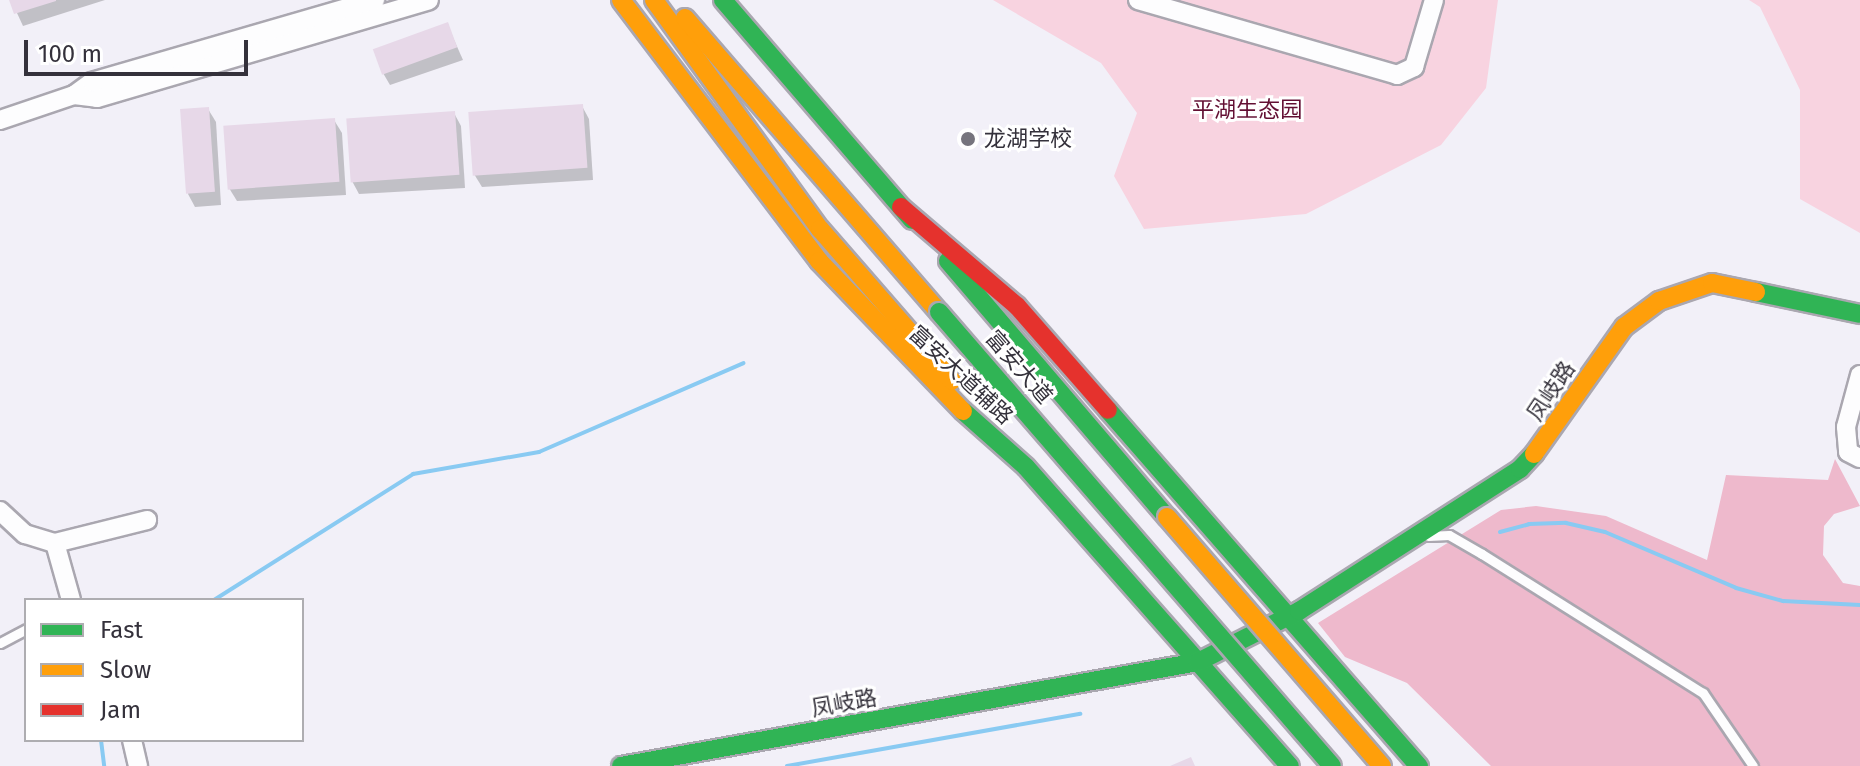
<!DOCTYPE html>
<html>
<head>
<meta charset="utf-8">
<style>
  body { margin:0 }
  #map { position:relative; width:1860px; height:766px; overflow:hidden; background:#f2f0f8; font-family:"Fira Sans","Noto Sans SC",sans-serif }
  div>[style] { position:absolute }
  .green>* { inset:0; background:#f8d3e0 }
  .forest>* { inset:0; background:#eeb9cc }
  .shadow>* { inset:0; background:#0003 }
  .stream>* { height:4px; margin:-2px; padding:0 2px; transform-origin:2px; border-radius:2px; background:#89caf2 }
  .building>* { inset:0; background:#e7d8e8; transform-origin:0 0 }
  .roads { filter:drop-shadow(2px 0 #aaa7b0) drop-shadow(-2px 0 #aaa7b0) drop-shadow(0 2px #aaa7b0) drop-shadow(0 -2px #aaa7b0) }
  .lane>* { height:9px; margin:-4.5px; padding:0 4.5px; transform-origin:4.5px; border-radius:4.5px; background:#fdfdfe }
  .street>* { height:18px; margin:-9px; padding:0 9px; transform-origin:9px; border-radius:9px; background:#fdfdfe }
  .fast>* { height:18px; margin:-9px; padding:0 9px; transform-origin:9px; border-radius:9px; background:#30b455 }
  .slow>* { height:18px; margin:-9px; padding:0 9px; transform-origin:9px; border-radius:9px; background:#ff9f0a }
  .jam>* { height:18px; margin:-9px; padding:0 9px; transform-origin:9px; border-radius:9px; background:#e5322d }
  .bridges { filter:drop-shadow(2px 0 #aaa7b0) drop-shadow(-2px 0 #aaa7b0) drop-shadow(0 2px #aaa7b0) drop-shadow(0 -2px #aaa7b0) }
  .fast-bridge>* { height:18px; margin:-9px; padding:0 9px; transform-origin:9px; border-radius:9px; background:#30b455 }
  .slow-bridge>* { height:18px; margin:-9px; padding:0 9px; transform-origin:9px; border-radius:9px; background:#ff9f0a }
  .dots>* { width:22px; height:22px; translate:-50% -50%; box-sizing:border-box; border:4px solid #fff; border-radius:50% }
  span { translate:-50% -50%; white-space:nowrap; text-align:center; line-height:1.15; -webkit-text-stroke:6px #fff; paint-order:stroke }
  .park-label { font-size:22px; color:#630f33 }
  .poi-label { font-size:22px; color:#34313b }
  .left { translate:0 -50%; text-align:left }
  .street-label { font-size:22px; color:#34313b }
  .legend { position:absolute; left:24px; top:598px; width:280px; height:144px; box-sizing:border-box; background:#fff; border:2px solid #aeadb1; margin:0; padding:10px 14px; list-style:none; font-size:24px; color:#34313b }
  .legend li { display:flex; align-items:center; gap:16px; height:40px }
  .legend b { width:40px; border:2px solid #aeadb1 }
  .scale { position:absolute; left:24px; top:40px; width:224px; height:36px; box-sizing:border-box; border:4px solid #34313b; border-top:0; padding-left:10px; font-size:24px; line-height:28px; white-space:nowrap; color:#34313b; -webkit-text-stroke:6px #fff; paint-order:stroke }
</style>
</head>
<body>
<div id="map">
  <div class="green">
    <div style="clip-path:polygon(993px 0,1498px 0,1486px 88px,1441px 145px,1306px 214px,1144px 229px,1114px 176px,1137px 113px,1101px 63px)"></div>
    <div style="clip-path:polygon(1749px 0,1860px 0,1860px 233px,1800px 199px,1800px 90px,1760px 7px)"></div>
  </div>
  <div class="forest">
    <div style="clip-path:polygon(1835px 459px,1860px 506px,1834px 514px,1824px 526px,1823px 555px,1843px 583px,1860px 586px,1860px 766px,1491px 766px,1407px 683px,1345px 657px,1318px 623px,1501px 510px,1536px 506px,1606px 516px,1707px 560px,1726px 475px,1828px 480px)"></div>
  </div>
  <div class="shadow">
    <div style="clip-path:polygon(11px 0,105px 0,23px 26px)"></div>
    <div style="clip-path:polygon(447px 24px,463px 60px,390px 85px,383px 73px)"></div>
    <div style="clip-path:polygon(582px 106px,589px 119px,593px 180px,482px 187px,474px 174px)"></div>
    <div style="clip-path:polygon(208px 109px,216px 122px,221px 205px,195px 207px,188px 194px)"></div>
    <div style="clip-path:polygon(454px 113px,461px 126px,465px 188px,359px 194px,352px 181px)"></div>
    <div style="clip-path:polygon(334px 120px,342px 133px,346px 195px,237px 201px,229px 188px)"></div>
  </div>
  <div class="stream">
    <div style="left:1500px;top:532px;width:30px;rotate:-15deg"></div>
    <div style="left:1529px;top:524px;width:37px;rotate:-2deg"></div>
    <div style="left:1566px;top:523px;width:40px;rotate:13deg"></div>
    <div style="left:1605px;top:532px;width:142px;rotate:23.1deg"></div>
    <div style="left:1736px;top:588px;width:49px;rotate:15.5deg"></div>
    <div style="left:1783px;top:601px;width:77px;rotate:3deg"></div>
    <div style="left:214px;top:600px;width:236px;rotate:-32.3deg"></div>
    <div style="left:413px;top:474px;width:128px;rotate:-9.9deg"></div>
    <div style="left:539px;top:452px;width:223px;rotate:-23.5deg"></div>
    <div style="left:101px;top:740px;width:26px;rotate:83deg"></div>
    <div style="left:787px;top:766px;width:298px;rotate:-10.1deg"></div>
  </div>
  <div class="building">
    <div style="clip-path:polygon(9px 0,56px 0,56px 1px,14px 14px)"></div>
    <div style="left:448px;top:22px;width:27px;height:80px;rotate:70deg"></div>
    <div style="left:583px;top:104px;width:64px;height:115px;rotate:86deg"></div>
    <div style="left:209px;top:107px;width:85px;height:29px;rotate:86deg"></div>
    <div style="left:455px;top:111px;width:64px;height:109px;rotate:86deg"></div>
    <div style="left:335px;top:118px;width:64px;height:112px;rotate:86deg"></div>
    <div style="clip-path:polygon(1191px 757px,1195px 766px,1170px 766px)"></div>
  </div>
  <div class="roads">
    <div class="lane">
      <div style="left:1428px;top:536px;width:21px;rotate:-3deg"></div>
      <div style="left:1449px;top:535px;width:38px;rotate:30deg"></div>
      <div style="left:1482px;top:554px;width:261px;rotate:32.2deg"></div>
      <div style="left:1703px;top:693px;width:88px;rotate:55.6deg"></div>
      <div style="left:0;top:643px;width:30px;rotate:-28deg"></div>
    </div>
    <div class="street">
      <div style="left:1138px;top:0;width:270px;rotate:16.1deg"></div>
      <div style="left:1397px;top:75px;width:19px;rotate:-25deg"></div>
      <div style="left:1414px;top:67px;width:70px;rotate:-73.4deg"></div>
      <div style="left:74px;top:95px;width:23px;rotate:7deg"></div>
      <div style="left:97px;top:98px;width:346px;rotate:-16.4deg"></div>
      <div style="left:0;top:120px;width:78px;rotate:-18.7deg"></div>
      <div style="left:74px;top:95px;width:22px;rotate:-36deg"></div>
      <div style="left:92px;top:82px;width:295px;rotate:-16.2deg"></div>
      <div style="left:1860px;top:375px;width:54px;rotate:105.1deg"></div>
      <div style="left:1846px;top:427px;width:25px;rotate:85deg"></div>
      <div style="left:1848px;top:452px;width:13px;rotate:27deg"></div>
      <div style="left:0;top:511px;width:34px;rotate:43deg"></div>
      <div style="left:25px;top:534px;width:31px;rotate:17deg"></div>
      <div style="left:55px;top:543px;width:59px;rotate:74.3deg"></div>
      <div style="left:55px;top:543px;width:95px;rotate:-14deg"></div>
      <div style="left:132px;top:740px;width:27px;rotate:77deg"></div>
    </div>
    <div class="fast">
      <div style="left:723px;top:0;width:290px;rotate:49.3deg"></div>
      <div style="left:948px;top:261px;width:337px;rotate:49.5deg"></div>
      <div style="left:1756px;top:292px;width:106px;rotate:11.9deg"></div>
      <div style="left:1108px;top:410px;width:473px;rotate:48.9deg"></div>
      <div style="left:963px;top:411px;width:84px;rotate:41.6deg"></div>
      <div style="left:1026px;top:467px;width:399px;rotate:48.6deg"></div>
      <div style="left:621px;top:766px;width:586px;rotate:-10.22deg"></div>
      <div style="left:1198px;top:662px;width:113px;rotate:-26.8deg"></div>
      <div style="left:1299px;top:611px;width:263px;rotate:-32.7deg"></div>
      <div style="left:1520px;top:469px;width:21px;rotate:-47deg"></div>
    </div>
    <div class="slow">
      <div style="left:621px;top:0;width:328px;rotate:52.8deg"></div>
      <div style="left:819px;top:261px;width:208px;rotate:46.2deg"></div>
      <div style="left:654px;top:0;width:283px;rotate:54.1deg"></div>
      <div style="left:820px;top:229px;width:201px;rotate:49deg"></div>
      <div style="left:685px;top:18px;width:389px;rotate:49.2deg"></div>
      <div style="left:1534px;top:454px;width:156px;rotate:-54.7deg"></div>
      <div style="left:1624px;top:327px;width:44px;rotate:-36.6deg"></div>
      <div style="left:1659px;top:301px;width:56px;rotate:-18.8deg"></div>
      <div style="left:1712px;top:283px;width:45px;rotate:11.6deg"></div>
    </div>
    <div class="jam">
      <div style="left:901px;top:207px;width:153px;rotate:40.5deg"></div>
      <div style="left:1017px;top:306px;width:138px;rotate:48.8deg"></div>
    </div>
  </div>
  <div class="bridges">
    <div class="fast-bridge">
      <div style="left:939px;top:312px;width:600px;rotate:49.12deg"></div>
    </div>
    <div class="slow-bridge">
      <div style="left:1167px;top:517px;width:329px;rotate:49.2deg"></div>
    </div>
  </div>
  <div class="dots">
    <div style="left:968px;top:139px;background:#76747d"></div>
  </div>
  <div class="park-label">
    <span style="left:1247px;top:110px">平湖生态园</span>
  </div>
  <div class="poi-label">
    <span class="left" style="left:984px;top:139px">龙湖学校</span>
  </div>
  <div class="street-label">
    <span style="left:1019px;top:367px;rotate:49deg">富安大道</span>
    <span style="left:961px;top:375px;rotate:43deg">富安大道辅路</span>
    <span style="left:1551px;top:391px;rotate:-56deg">凤岐路</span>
    <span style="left:844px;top:703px;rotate:-10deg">凤岐路</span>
  </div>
  <ul class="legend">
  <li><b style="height:10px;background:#30b455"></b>Fast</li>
  <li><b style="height:10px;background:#ff9f0a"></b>Slow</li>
  <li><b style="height:10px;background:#e5322d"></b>Jam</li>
  </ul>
  <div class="scale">100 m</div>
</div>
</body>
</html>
